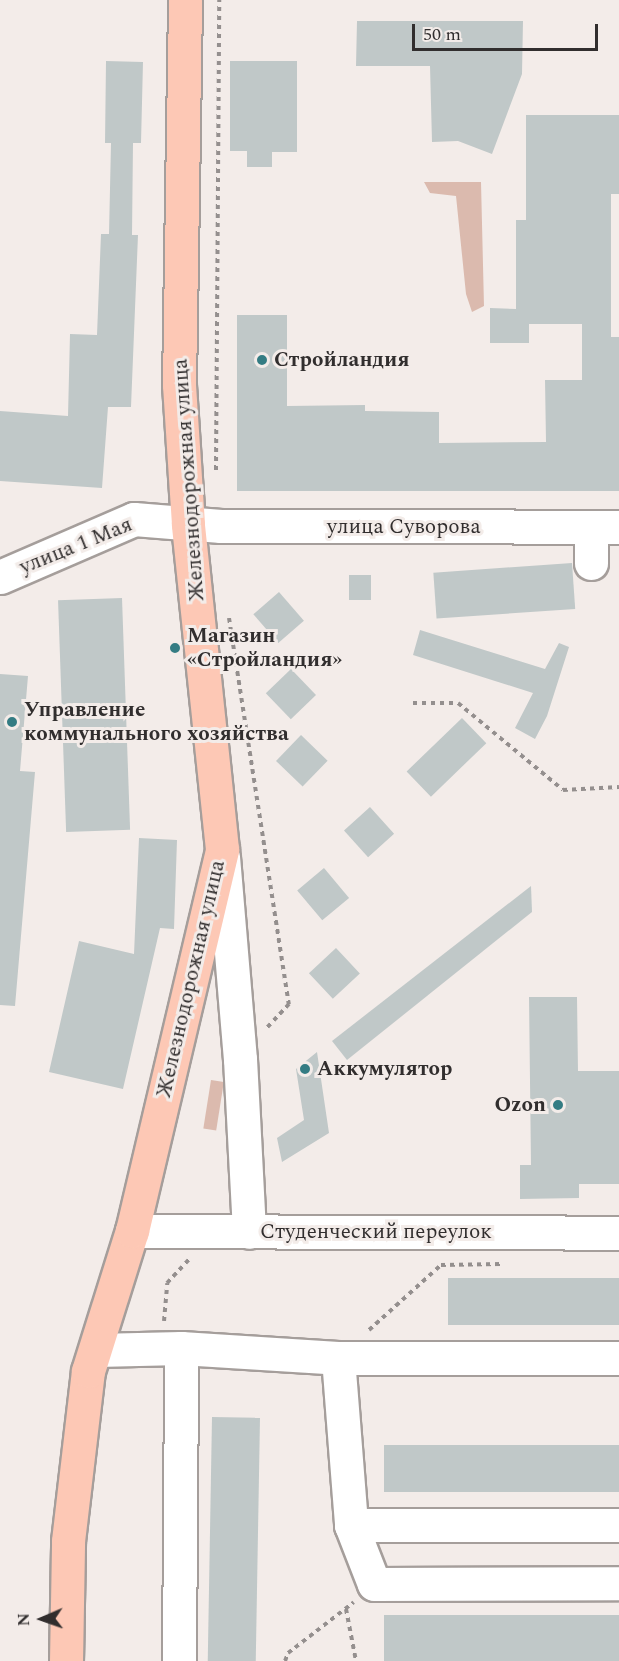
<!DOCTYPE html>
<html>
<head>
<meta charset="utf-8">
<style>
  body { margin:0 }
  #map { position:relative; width:619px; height:1661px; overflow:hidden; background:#f3ece9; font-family:Spectral,serif }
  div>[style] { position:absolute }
  .green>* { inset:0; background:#dbbaae; transform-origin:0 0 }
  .building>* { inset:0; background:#c0c8c8; transform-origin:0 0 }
  .path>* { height:4px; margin-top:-2px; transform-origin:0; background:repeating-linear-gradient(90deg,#948f8e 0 4.5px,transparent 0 9px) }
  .roads { filter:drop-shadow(2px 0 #a59e9b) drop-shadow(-2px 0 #a59e9b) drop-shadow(0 2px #a59e9b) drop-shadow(0 -2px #a59e9b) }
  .minor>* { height:33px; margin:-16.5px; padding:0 16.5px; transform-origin:16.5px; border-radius:16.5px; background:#fff }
  .major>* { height:33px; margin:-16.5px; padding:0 16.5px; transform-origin:16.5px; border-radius:16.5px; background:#fdc8b5 }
  .dots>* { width:16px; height:16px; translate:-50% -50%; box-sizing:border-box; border:3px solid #f3ece9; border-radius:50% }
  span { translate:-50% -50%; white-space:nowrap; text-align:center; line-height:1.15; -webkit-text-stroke:6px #f3ece9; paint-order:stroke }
  .poi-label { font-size:21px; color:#312e2e; font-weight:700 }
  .left { translate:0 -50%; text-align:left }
  .right { translate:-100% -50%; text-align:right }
  .street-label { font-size:21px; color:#312e2e }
  .north { position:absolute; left:12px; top:1589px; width:60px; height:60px; -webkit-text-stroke:4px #f3ece9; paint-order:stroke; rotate:268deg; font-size:16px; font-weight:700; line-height:24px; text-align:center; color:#312e2e }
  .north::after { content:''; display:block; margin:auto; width:21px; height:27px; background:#312e2e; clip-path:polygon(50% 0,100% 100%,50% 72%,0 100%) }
  .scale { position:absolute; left:412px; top:24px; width:186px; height:27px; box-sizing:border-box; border:3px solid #312e2e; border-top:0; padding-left:8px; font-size:18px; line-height:21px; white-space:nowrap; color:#312e2e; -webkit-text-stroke:4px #f3ece9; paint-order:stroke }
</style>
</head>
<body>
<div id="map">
  <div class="green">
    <div style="clip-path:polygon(424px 182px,481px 182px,484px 306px,472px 312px,466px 294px,456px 196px,430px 193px)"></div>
    <div style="left:211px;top:1080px;width:13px;height:49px;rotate:9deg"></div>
  </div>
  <div class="building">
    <div style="clip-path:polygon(357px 21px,523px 21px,522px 74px,492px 154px,458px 141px,432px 142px,430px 66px,356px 66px)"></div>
    <div style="clip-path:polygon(106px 61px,143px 62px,141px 143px,133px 143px,132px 235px,138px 235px,131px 407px,108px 407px,102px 488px,0 481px,0 411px,68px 416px,70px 334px,97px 335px,101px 234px,109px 234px,111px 143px,105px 143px)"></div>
    <div style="clip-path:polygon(230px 61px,297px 61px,297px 152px,272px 152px,272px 167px,247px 167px,247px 151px,230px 151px)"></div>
    <div style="clip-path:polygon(526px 115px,619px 115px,619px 194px,611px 194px,611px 337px,619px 337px,619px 491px,237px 491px,237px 315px,287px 315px,287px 406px,365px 405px,365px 411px,439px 412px,439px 443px,546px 442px,545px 380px,582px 380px,582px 324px,529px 324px,529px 343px,490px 343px,490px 308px,516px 309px,516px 220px,526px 220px)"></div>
    <div style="left:572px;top:563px;width:46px;height:139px;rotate:86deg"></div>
    <div style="left:371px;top:575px;width:25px;height:22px;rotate:90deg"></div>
    <div style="left:279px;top:592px;width:38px;height:34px;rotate:49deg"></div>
    <div style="left:122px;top:598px;width:232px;height:64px;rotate:88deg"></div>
    <div style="clip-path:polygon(420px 630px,545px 669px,559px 643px,569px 647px,547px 716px,535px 739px,515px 728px,533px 693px,413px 655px)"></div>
    <div style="left:291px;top:669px;width:36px;height:35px;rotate:46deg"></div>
    <div style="clip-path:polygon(0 674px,28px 676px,20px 771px,35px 772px,15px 1006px,0 1005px)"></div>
    <div style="left:462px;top:718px;width:35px;height:77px;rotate:46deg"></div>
    <div style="left:301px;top:735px;width:37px;height:36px;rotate:44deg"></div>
    <div style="left:370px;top:807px;width:36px;height:35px;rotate:48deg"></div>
    <div style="clip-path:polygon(139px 838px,177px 840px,174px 929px,160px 928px,123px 1089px,49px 1072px,79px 941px,134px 954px)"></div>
    <div style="left:324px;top:868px;width:39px;height:35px;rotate:50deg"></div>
    <div style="clip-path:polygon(531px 886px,532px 912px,347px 1060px,332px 1041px)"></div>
    <div style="left:336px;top:948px;width:35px;height:37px;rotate:47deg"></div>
    <div style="clip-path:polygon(529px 997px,577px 997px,578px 1071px,619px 1071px,619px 1184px,579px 1184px,579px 1198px,520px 1199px,520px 1165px,531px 1165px)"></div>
    <div style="clip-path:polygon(317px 1052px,329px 1133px,282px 1162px,277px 1138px,304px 1120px,296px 1069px)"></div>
    <div style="left:448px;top:1278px;width:171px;height:47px"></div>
    <div style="left:212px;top:1417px;width:48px;height:244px;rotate:1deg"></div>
    <div style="left:384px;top:1445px;width:235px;height:47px"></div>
    <div style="left:384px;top:1615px;width:235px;height:46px"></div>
  </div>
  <div class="path">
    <div style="left:216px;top:470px;width:470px;rotate:-89.6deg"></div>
    <div style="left:229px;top:618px;width:391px;rotate:81.2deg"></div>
    <div style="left:289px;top:1004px;width:34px;rotate:133deg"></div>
    <div style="left:413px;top:703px;width:45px"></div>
    <div style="left:458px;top:703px;width:136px;rotate:39.6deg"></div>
    <div style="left:563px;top:790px;width:56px;rotate:-3.1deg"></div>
    <div style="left:164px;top:1321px;width:38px;rotate:-85deg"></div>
    <div style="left:167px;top:1283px;width:33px;rotate:-47deg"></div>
    <div style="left:369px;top:1330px;width:97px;rotate:-42.1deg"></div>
    <div style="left:441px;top:1265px;width:60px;rotate:-1deg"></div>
    <div style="left:346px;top:1609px;width:53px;rotate:79.1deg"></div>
    <div style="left:285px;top:1661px;width:9px;rotate:-69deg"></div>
    <div style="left:288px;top:1653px;width:83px;rotate:-37.7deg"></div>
  </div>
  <div class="roads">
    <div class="minor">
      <div style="left:591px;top:527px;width:36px;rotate:90deg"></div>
      <div style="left:0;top:577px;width:146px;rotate:-23.4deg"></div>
      <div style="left:134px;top:519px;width:87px;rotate:4.6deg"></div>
      <div style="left:221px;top:526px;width:398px;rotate:0.1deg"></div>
      <div style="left:223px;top:857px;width:203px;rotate:85.2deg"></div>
      <div style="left:240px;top:1059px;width:173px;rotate:87deg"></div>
      <div style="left:132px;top:1231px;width:487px;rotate:0.2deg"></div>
      <div style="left:96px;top:1350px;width:85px;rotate:-1.3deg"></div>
      <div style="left:181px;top:1348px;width:157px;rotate:3.6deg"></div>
      <div style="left:338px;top:1358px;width:168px;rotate:85.5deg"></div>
      <div style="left:351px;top:1525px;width:63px;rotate:68.7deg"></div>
      <div style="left:374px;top:1584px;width:245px;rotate:-0.2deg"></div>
      <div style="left:338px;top:1358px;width:281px"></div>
      <div style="left:351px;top:1525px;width:268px"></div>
      <div style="left:179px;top:1661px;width:313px;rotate:-89.6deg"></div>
    </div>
    <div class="major">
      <div style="left:66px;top:1661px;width:120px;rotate:-89deg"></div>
      <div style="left:68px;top:1541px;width:171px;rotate:-83.3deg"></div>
      <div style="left:88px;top:1371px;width:147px;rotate:-72.6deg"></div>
      <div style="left:132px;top:1231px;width:392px;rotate:-76.7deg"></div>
      <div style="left:222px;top:849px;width:327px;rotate:-96deg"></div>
      <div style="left:188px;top:524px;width:139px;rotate:-93.7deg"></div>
      <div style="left:179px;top:385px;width:385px;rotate:-89.1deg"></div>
    </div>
  </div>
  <div class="dots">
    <div style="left:262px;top:360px;background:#347c83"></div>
    <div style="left:175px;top:648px;background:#347c83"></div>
    <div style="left:12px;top:722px;background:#347c83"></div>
    <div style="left:305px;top:1069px;background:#347c83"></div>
    <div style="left:558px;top:1105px;background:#347c83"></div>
  </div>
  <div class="poi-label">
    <span class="left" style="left:274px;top:360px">Стройландия</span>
    <span class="left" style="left:187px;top:648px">Магазин<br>«Стройландия»</span>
    <span class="left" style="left:24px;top:722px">Управление<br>коммунального хозяйства</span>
    <span class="left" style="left:317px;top:1069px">Аккумулятор</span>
    <span class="right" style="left:546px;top:1105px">Ozon</span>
  </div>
  <div class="street-label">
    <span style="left:189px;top:480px;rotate:-94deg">Железнодорожная улица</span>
    <span style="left:404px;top:527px">улица Суворова</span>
    <span style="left:76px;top:546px;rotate:-22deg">улица 1 Мая</span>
    <span style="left:191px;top:979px;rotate:-77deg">Железнодорожная улица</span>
    <span style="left:376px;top:1232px">Студенческий переулок</span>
  </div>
  <div class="north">N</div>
  <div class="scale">50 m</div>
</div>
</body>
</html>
